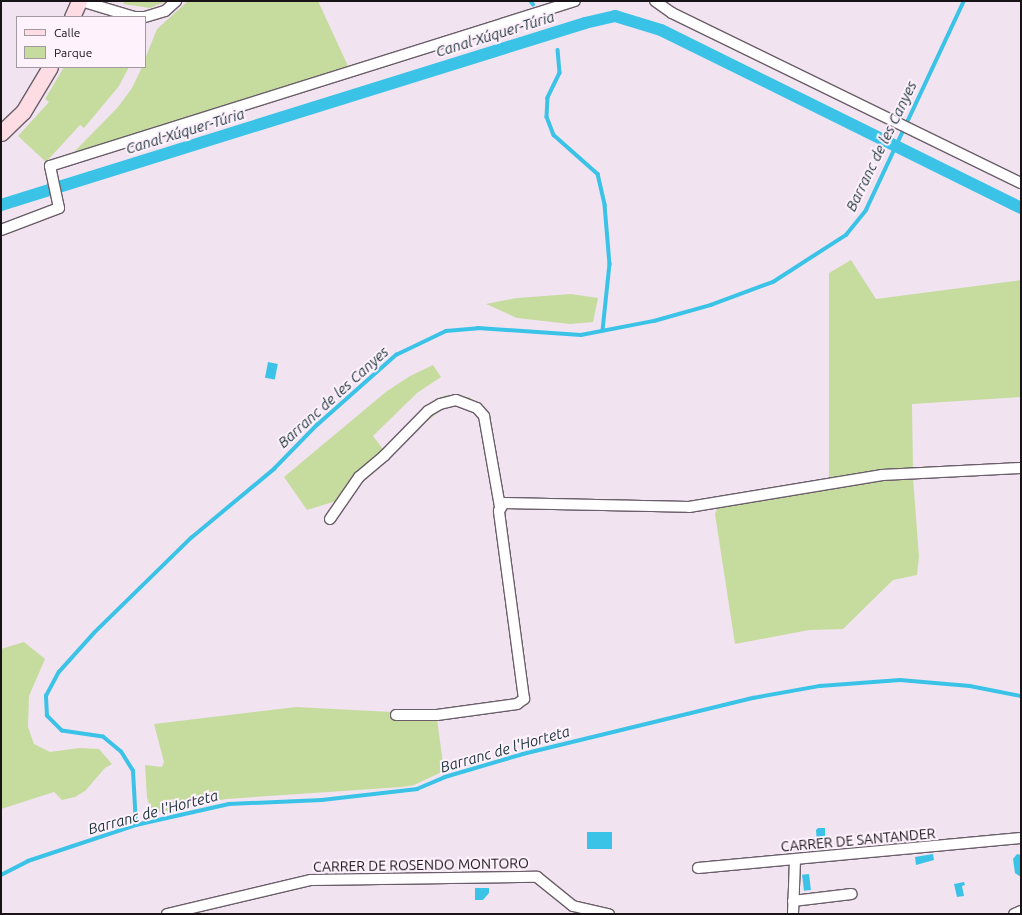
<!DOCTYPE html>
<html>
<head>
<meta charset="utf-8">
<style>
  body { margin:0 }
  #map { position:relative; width:1022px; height:915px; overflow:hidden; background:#f2e3f1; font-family:Ubuntu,sans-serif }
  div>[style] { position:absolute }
  .green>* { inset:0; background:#c6dc9f }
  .water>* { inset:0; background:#3bc3e7; transform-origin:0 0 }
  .stream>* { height:3.5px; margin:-1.75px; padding:0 1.75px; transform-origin:1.75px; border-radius:1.75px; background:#3bc3e7 }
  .canal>* { height:12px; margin:-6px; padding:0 6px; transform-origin:6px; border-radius:6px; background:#3bc3e7 }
  .roads { filter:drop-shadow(1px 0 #6a5e69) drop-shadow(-1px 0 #6a5e69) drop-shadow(0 1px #6a5e69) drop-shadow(0 -1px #6a5e69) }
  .minor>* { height:10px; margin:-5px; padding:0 5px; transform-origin:5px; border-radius:5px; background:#fff }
  .secondary>* { height:15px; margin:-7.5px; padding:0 7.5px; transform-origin:7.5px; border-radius:7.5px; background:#fddde3 }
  span { translate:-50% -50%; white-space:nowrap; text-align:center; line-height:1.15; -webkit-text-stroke:4px #fef2fd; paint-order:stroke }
  .street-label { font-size:14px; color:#181317 }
  .water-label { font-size:15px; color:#223840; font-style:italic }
  .frame { position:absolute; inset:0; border:2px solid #181317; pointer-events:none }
  .legend { position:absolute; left:16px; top:16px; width:130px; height:52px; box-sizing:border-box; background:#fef2fd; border:1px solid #a299a1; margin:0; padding:5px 7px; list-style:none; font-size:12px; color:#181317 }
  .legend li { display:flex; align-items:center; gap:8px; height:20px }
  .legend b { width:20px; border:1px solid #a299a1 }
</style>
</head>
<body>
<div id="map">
  <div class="green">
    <div style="clip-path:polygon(125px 1px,167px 1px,150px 8px,123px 4px)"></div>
    <div style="clip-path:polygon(188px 1px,318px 1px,348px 66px,73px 153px,118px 107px,132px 88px,142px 67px,145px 67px,145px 59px,157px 29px)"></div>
    <div style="clip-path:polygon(64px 67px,129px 67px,119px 86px,84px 128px,80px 125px,46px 162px,18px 136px,49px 102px,45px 99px)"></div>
    <div style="clip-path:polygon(851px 260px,876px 299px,1021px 280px,1021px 397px,912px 404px,913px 471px,829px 480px,829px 273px)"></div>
    <div style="clip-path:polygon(571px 294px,598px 298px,593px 322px,570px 324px,517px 318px,486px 304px,517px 298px)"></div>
    <div style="clip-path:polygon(433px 365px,441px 377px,417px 393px,373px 436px,383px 449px,426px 406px,438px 398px,447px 395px,469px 397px,477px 403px,475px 414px,463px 405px,446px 407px,378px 457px,336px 501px,307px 510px,284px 477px,387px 391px,410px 376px)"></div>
    <div style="clip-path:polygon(913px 477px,919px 557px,917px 575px,893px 580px,843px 629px,809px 630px,735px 644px,715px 514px,719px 504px,882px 479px)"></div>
    <div style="clip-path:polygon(24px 642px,45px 659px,29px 696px,28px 727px,34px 744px,50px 752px,79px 748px,99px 749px,112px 764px,105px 768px,85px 791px,75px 797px,62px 800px,54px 792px,1px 809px,1px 649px)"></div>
    <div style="clip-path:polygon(296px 707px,392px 712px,437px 719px,444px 771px,414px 785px,402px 787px,226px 799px,171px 811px,152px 812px,147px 798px,145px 765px,162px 767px,164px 762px,154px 724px)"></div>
  </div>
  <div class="water">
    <div style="left:268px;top:362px;width:10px;height:16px;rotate:11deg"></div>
    <div style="clip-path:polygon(818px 828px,825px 828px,825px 844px,817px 844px,816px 830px)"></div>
    <div style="left:612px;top:832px;width:17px;height:25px;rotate:90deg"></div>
    <div style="clip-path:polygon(933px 854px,934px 860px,916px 865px,915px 857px)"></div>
    <div style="clip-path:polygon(1017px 854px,1021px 855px,1021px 877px,1015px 873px,1013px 859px)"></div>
    <div style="left:809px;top:874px;width:16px;height:7px;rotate:83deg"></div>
    <div style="clip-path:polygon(964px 882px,965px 885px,962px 886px,964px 896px,957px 897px,954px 884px)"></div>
    <div style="clip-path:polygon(475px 888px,489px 888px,489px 893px,483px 900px,475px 900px)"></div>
  </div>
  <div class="stream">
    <div style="left:531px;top:1px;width:4px;rotate:56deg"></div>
    <div style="left:558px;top:50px;width:23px;rotate:85deg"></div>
    <div style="left:560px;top:73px;width:28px;rotate:116deg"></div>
    <div style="left:548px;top:98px;width:19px;rotate:93deg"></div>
    <div style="left:547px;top:117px;width:19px;rotate:69deg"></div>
    <div style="left:554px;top:135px;width:59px;rotate:41.6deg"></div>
    <div style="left:598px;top:174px;width:32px;rotate:77deg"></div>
    <div style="left:605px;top:205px;width:59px;rotate:85.2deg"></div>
    <div style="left:610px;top:264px;width:67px;rotate:96deg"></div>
    <div style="left:136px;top:825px;width:54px;rotate:-93.2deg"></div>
    <div style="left:133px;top:771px;width:22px;rotate:-122deg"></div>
    <div style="left:121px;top:752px;width:23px;rotate:-140deg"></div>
    <div style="left:103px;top:737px;width:41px;rotate:-171.7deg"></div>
    <div style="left:62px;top:731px;width:21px;rotate:-135deg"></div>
    <div style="left:47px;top:716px;width:20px;rotate:-93deg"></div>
    <div style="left:46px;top:696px;width:27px;rotate:-62deg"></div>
    <div style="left:59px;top:672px;width:52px;rotate:-48.1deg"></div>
    <div style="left:94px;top:633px;width:136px;rotate:-44.4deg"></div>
    <div style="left:191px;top:538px;width:108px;rotate:-39.7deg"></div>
    <div style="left:274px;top:469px;width:62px;rotate:-45.7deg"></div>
    <div style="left:317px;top:425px;width:106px;rotate:-41.5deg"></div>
    <div style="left:396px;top:355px;width:55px;rotate:-25.6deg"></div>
    <div style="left:446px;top:331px;width:32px;rotate:-5deg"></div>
    <div style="left:478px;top:328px;width:103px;rotate:3.9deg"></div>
    <div style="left:581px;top:335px;width:74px;rotate:-10.9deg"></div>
    <div style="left:654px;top:321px;width:59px;rotate:-15.7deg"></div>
    <div style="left:711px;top:305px;width:66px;rotate:-20.4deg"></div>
    <div style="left:773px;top:282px;width:87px;rotate:-32.8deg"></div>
    <div style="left:846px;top:235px;width:32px;rotate:-51deg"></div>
    <div style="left:866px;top:210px;width:231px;rotate:-64.9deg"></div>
    <div style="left:1px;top:875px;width:30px;rotate:-27deg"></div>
    <div style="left:28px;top:861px;width:114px;rotate:-18.4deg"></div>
    <div style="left:136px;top:825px;width:95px;rotate:-12.7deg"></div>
    <div style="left:229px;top:804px;width:93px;rotate:-2.5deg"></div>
    <div style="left:322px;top:800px;width:96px;rotate:-6.6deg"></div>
    <div style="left:417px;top:789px;width:30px;rotate:-23deg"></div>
    <div style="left:445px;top:777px;width:81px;rotate:-16.4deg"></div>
    <div style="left:523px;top:754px;width:237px;rotate:-13.7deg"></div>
    <div style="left:753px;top:698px;width:68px;rotate:-10.2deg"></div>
    <div style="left:820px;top:686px;width:80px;rotate:-4.3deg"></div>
    <div style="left:900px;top:680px;width:70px;rotate:4.9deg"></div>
    <div style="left:970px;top:686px;width:52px;rotate:11.1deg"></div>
  </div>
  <div class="canal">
    <div style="left:1px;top:205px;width:612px;rotate:-17.31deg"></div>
    <div style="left:585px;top:23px;width:31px;rotate:-13deg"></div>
    <div style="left:615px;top:16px;width:48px;rotate:16.9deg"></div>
    <div style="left:661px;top:30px;width:402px;rotate:26.3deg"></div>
  </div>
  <div class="roads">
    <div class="minor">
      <div style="left:81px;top:1px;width:55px;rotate:16.8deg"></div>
      <div style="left:134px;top:17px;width:9px"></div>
      <div style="left:655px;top:1px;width:21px;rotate:35deg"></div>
      <div style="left:672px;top:13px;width:388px;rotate:26deg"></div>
      <div style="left:145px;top:17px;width:21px;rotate:-17deg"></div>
      <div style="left:165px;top:11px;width:15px;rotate:-42deg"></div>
      <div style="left:1px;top:230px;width:62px;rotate:-20.8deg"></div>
      <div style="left:59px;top:208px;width:43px;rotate:-102.1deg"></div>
      <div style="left:50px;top:166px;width:550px;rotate:-17.45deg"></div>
      <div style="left:330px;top:519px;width:51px;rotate:-55.4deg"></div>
      <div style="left:359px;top:477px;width:33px;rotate:-40deg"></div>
      <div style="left:384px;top:456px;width:63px;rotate:-45.6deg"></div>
      <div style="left:428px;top:411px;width:14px;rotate:-30deg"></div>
      <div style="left:440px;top:404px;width:16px;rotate:-14deg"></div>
      <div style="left:456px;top:400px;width:22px;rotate:21deg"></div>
      <div style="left:477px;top:408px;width:11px;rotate:49deg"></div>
      <div style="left:484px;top:416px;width:92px;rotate:80deg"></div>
      <div style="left:396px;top:715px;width:41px"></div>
      <div style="left:437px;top:715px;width:81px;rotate:-7.8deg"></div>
      <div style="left:517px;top:704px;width:9px;rotate:-36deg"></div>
      <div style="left:524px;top:699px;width:190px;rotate:-97.6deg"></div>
      <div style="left:499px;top:511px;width:9px;rotate:-58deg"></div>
      <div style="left:504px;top:503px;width:185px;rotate:1.2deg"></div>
      <div style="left:689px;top:507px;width:196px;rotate:-9.4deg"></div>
      <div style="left:882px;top:475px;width:139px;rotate:-2.9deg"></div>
      <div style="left:698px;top:868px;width:324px;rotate:-5.3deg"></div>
      <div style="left:793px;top:901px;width:59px;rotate:-6.8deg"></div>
      <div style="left:167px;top:914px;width:148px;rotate:-13.3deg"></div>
      <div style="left:311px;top:880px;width:226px;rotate:-0.8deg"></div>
      <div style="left:537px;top:877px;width:46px;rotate:38.9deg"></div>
      <div style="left:573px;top:906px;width:37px;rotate:13deg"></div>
      <div style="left:793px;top:914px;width:54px;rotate:-87.9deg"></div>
      <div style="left:1014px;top:914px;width:8px;rotate:-23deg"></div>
    </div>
    <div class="secondary">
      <div style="left:72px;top:17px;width:17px;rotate:-66deg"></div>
      <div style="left:1px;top:133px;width:30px;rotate:-44deg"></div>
      <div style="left:23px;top:112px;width:52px;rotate:-59deg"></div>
    </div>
  </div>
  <div class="street-label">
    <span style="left:858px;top:840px;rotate:-5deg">CARRER DE SANTANDER</span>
    <span style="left:421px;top:865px;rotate:-1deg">CARRER DE ROSENDO MONTORO</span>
  </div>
  <div class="water-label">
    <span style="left:495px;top:34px;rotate:-17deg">Canal Xúquer-Túria</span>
    <span style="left:185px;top:131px;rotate:-17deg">Canal Xúquer-Túria</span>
    <span style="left:881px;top:146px;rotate:-64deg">Barranc de les Canyes</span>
    <span style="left:333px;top:397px;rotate:-42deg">Barranc de les Canyes</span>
    <span style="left:505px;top:749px;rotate:-16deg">Barranc de l'Horteta</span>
    <span style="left:153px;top:812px;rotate:-15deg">Barranc de l'Horteta</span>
  </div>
  <div class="frame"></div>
  <ul class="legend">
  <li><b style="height:5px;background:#fddde3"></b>Calle</li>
  <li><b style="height:11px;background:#c6dc9f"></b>Parque</li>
  </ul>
</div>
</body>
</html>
